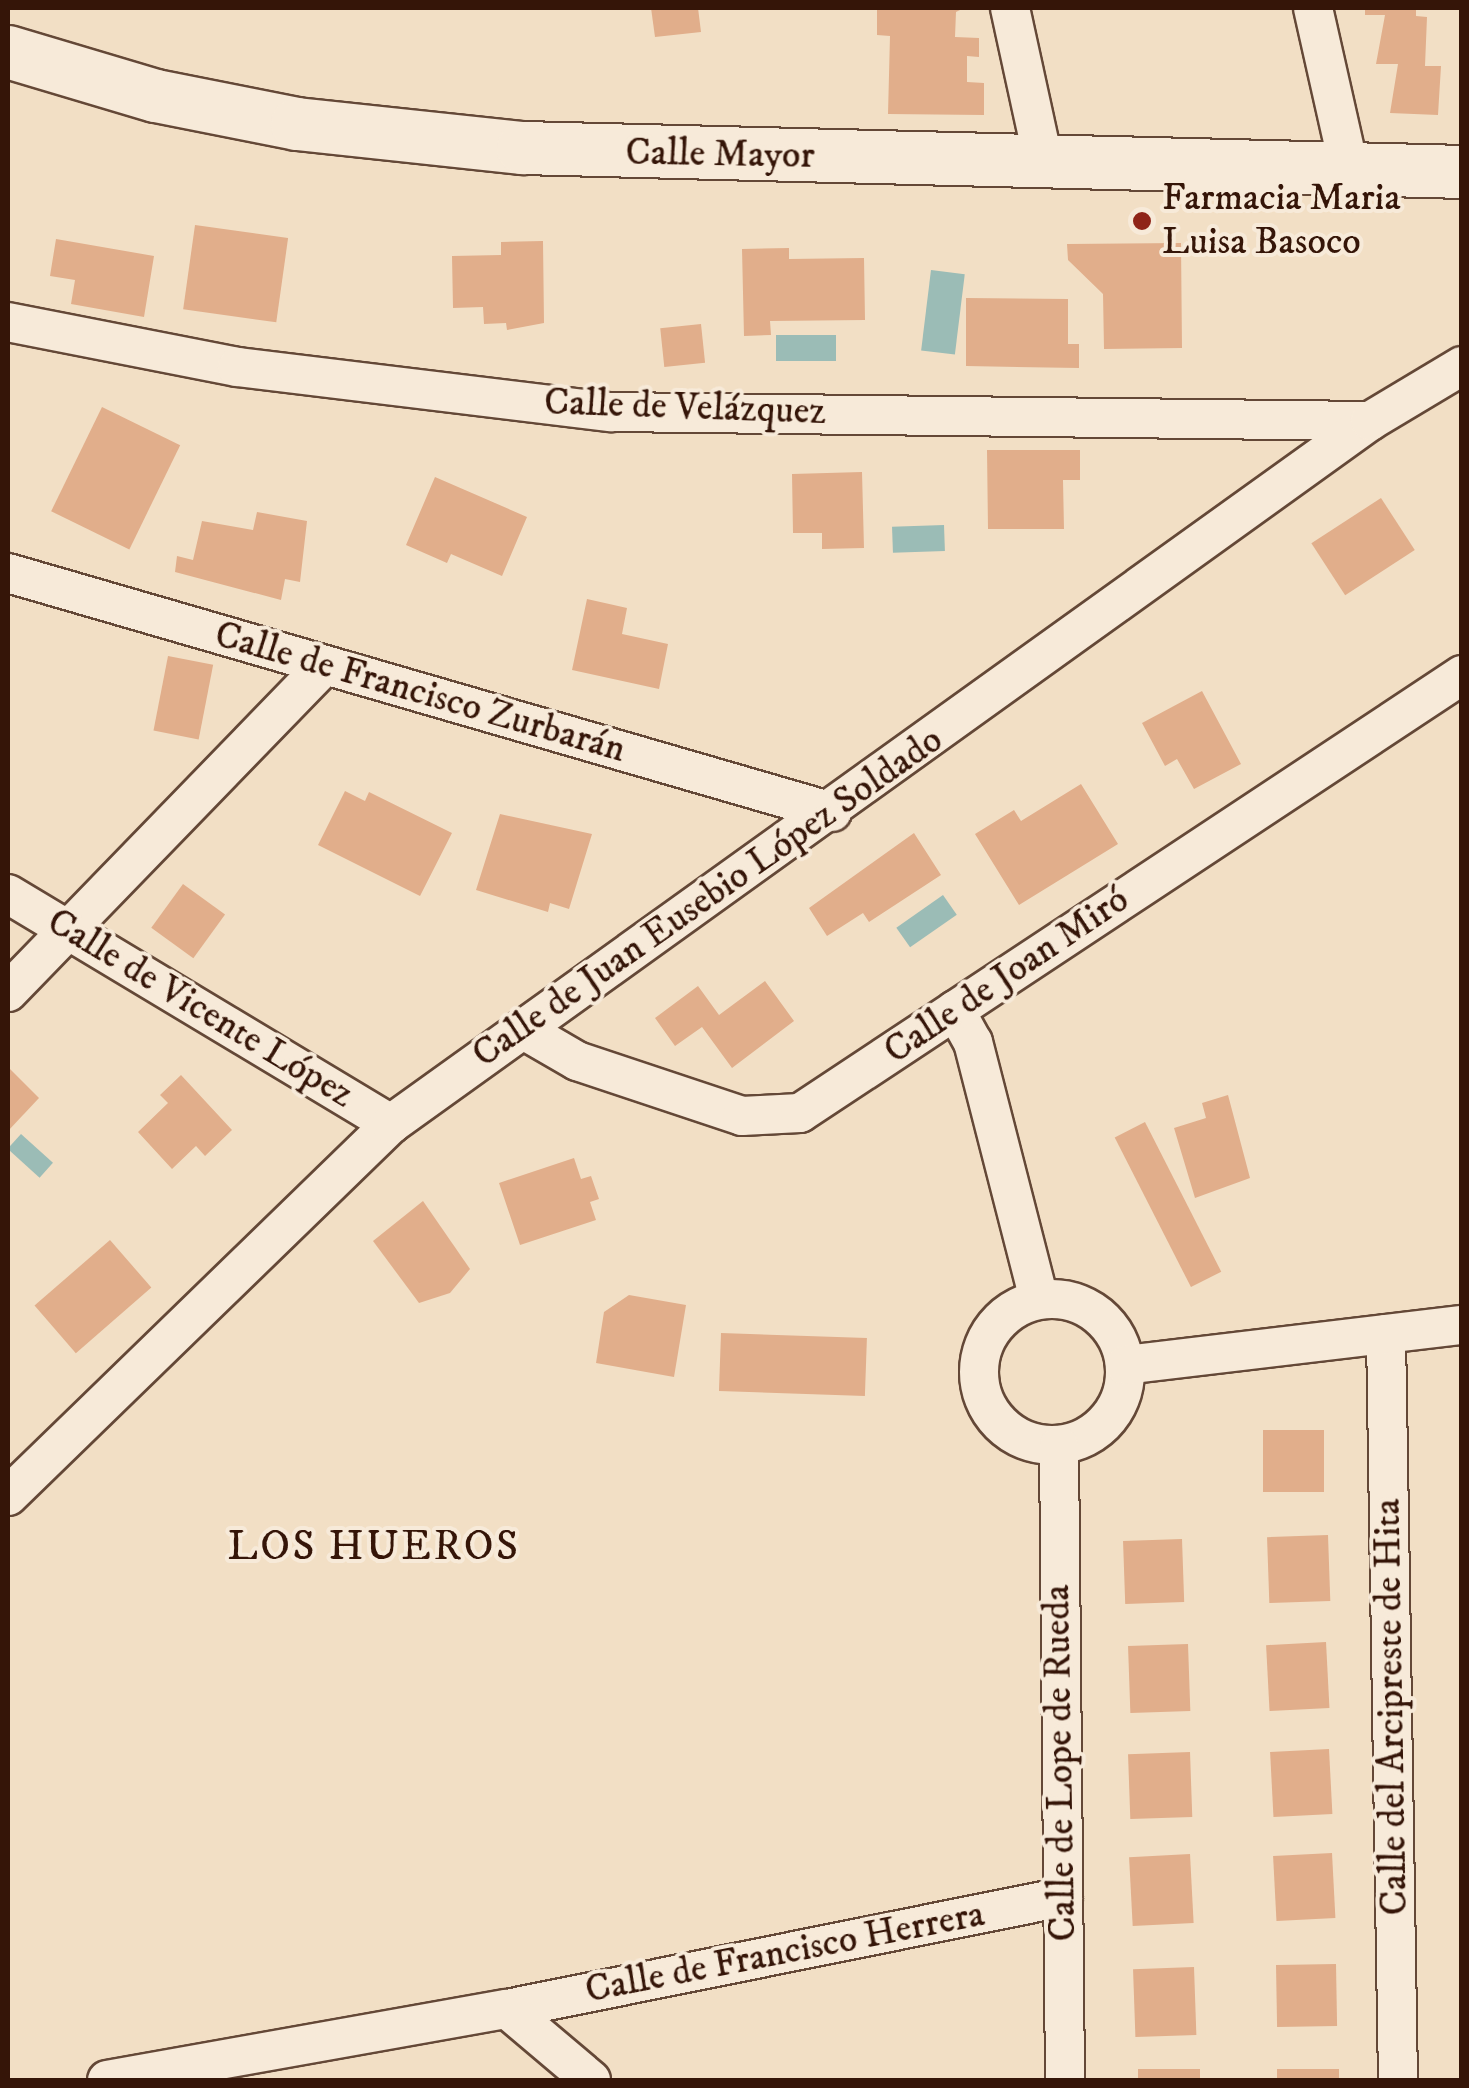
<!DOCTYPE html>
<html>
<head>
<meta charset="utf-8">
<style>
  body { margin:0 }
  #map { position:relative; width:1469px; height:2088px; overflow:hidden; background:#f2dfc5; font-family:"IM FELL DW Pica",serif }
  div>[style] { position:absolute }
  .water>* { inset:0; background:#9bbcb6; transform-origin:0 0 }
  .building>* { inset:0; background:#e1ae8b; transform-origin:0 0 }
  .roads { filter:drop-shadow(2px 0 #644837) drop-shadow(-2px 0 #644837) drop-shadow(0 2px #644837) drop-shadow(0 -2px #644837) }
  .street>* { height:38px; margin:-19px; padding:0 19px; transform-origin:19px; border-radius:19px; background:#f7ead9 }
  .street>.ring { margin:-19px; padding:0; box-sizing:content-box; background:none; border:38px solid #f7ead9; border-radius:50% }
  .secondary>* { height:52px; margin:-26px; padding:0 26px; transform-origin:26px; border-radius:26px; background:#f7ead9 }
  .dots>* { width:28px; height:28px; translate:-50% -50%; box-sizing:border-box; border:5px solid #f7ead9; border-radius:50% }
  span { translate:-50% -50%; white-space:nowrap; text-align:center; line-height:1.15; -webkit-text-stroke:8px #f7ead9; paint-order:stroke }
  .street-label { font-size:38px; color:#351508 }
  .poi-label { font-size:38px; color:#351508 }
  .left { translate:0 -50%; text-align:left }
  .quarter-label { font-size:42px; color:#351508; letter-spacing:2.5px }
  .frame { position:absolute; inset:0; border:10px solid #351508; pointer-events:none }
</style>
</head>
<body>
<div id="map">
  <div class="water">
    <div style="left:931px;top:270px;width:34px;height:81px;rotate:7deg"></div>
    <div style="left:836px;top:335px;width:26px;height:60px;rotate:90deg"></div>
    <div style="left:944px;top:525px;width:26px;height:52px;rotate:88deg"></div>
    <div style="left:943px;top:895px;width:24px;height:57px;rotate:55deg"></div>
    <div style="left:21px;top:1134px;width:43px;height:20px;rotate:42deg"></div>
  </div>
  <div class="building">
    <div style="clip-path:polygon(651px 8px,698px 8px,701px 32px,655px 37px)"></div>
    <div style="clip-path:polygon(877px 8px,964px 8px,956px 12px,955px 37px,979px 38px,979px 57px,967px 56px,967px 82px,984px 83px,984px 115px,888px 114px,890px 36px,877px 35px)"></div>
    <div style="clip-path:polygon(1365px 8px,1416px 8px,1416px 16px,1427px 17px,1425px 66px,1441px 66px,1438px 115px,1390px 113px,1398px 64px,1376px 64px,1385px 15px,1365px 15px)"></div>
    <div style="left:195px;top:225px;width:94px;height:85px;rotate:8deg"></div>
    <div style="clip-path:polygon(56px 239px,154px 256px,144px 317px,71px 304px,75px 280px,50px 276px)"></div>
    <div style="clip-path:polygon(543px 241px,544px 323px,507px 330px,506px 323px,484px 324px,483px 307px,453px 308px,452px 256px,501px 255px,501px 242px)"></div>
    <div style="clip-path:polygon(1181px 243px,1182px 348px,1104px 349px,1103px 294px,1068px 260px,1067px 244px)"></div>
    <div style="clip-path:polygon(789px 248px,789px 259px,864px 258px,865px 320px,770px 321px,771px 335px,744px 336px,742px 249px)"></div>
    <div style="clip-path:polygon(966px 298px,1068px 299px,1068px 344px,1079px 344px,1079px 368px,966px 366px)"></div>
    <div style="left:701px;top:324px;width:39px;height:41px;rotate:84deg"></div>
    <div style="left:102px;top:407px;width:87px;height:116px;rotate:26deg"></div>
    <div style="clip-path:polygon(987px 450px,1080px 450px,1080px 480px,1063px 480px,1064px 529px,988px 529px)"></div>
    <div style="clip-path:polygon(862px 472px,864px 548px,822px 549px,822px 533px,793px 533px,792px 474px)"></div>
    <div style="clip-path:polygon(435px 477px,527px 517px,502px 576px,451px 554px,447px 563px,406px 545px)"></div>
    <div style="left:1381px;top:498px;width:62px;height:83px;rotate:57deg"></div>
    <div style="clip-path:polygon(257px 512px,307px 521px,300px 582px,285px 579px,281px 600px,175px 572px,177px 556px,193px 560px,202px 521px,253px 530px)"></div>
    <div style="clip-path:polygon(587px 599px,627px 608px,622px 634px,668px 644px,659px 689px,572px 670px)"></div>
    <div style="left:168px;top:656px;width:46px;height:76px;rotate:11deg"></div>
    <div style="clip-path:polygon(1202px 691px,1241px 764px,1194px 789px,1177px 759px,1165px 766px,1142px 723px)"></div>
    <div style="clip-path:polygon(1081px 784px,1118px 844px,1019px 905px,975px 834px,1014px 810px,1021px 821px)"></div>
    <div style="clip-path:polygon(345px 791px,365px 801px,369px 792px,452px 833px,420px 896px,318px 845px)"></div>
    <div style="clip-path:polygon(500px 814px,592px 834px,569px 909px,550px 903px,548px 912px,476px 890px)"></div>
    <div style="clip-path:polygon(914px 833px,941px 875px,869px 922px,863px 913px,827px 936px,809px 908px)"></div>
    <div style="left:183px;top:884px;width:52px;height:54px;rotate:36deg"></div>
    <div style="clip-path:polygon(765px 981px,794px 1021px,732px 1068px,702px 1027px,675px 1046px,655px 1018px,698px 986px,719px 1015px)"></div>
    <div style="clip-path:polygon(8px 1067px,39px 1098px,8px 1131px)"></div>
    <div style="clip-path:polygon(181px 1075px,232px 1130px,205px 1156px,196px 1146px,172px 1169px,138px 1132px,168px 1103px,160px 1095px)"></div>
    <div style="clip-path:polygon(1228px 1095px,1250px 1178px,1195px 1198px,1174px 1128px,1206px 1118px,1202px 1103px)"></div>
    <div style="left:1145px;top:1122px;width:168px;height:34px;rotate:63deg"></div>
    <div style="clip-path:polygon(574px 1158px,581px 1179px,591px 1176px,599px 1199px,590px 1202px,596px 1220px,520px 1245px,499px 1183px)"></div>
    <div style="clip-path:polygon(423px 1201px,470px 1269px,450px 1293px,419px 1303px,373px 1241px)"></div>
    <div style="left:110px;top:1240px;width:63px;height:100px;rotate:49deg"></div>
    <div style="clip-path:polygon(629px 1295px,686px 1305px,674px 1377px,596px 1363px,604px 1312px)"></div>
    <div style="left:721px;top:1333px;width:146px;height:58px;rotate:2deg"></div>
    <div style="left:1324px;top:1430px;width:62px;height:61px;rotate:90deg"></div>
    <div style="left:1328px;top:1535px;width:66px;height:61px;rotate:88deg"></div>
    <div style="left:1182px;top:1539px;width:63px;height:59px;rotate:88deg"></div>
    <div style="left:1326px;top:1642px;width:66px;height:60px;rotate:87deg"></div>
    <div style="left:1188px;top:1644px;width:67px;height:60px;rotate:88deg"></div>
    <div style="left:1329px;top:1749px;width:65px;height:59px;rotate:87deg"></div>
    <div style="left:1190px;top:1752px;width:65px;height:62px;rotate:88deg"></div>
    <div style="left:1332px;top:1853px;width:65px;height:59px;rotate:87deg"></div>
    <div style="left:1190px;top:1854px;width:69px;height:61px;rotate:87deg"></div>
    <div style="left:1336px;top:1964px;width:62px;height:60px;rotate:89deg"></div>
    <div style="left:1194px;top:1967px;width:68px;height:61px;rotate:88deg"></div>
    <div style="left:1138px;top:2069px;width:62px;height:11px"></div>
    <div style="left:1339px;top:2069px;width:11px;height:62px;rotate:90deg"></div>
  </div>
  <div class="roads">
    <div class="street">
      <div style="left:1010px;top:8px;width:160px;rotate:77.7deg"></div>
      <div style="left:1313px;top:8px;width:164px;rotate:77.3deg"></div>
      <div style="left:8px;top:322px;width:233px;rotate:11.1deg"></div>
      <div style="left:237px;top:367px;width:377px;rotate:6.9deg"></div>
      <div style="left:611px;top:412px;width:759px;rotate:0.68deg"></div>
      <div style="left:8px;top:573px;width:858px;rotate:16.17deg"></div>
      <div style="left:8px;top:894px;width:447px;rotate:31deg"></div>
      <div style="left:8px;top:992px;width:455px;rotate:-45.9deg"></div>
      <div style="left:955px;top:1010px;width:37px;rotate:61deg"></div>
      <div style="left:973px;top:1042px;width:265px;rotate:75.6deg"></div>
      <div style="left:522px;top:1029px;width:64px;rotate:30.2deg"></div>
      <div style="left:577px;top:1061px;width:174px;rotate:18.4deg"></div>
      <div style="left:742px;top:1116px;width:58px;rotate:-3deg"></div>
      <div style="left:800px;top:1113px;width:794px;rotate:-33.49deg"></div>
      <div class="ring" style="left:979px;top:1299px;width:108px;height:108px"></div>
      <div style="left:1386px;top:1334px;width:746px;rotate:89.08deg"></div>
      <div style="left:1125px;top:1365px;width:339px;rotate:-6.8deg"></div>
      <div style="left:1059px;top:1446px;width:634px;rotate:89.46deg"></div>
      <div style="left:8px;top:1496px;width:534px;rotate:-44.17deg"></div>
      <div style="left:391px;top:1124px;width:1205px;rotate:-35.68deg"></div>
      <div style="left:1370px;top:421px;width:107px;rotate:-30.9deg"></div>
      <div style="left:507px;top:2009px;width:567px;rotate:-11.39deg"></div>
      <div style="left:107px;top:2080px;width:406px;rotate:-10.1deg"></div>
      <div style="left:507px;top:2009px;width:110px;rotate:40.2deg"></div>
    </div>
    <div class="secondary">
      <div style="left:8px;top:52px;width:154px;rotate:16.6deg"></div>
      <div style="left:156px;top:96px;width:144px;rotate:11.2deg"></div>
      <div style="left:297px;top:124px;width:227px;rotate:6.1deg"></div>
      <div style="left:523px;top:148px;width:939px;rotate:1.46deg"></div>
    </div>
  </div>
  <div class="dots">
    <div style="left:1142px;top:221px;background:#8f2418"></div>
  </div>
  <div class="street-label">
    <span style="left:720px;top:155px;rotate:1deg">Calle Mayor</span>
    <span style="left:685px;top:408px;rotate:2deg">Calle de Velázquez</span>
    <span style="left:420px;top:693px;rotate:16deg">Calle de Francisco Zurbarán</span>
    <span style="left:708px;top:898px;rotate:-35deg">Calle de Juan Eusebio López Soldado</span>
    <span style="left:1007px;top:976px;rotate:-34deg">Calle de Joan Miró</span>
    <span style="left:200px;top:1009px;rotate:31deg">Calle de Vicente López</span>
    <span style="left:1392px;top:1707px;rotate:-91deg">Calle del Arcipreste de Hita</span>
    <span style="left:1061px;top:1763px;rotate:-91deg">Calle de Lope de Rueda</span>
    <span style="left:785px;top:1953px;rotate:-11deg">Calle de Francisco Herrera</span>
  </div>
  <div class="poi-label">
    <span class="left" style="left:1162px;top:221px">Farmacia Maria<br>Luisa Basoco</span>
  </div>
  <div class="quarter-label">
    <span style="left:374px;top:1547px">LOS HUEROS</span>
  </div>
  <div class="frame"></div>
</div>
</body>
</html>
